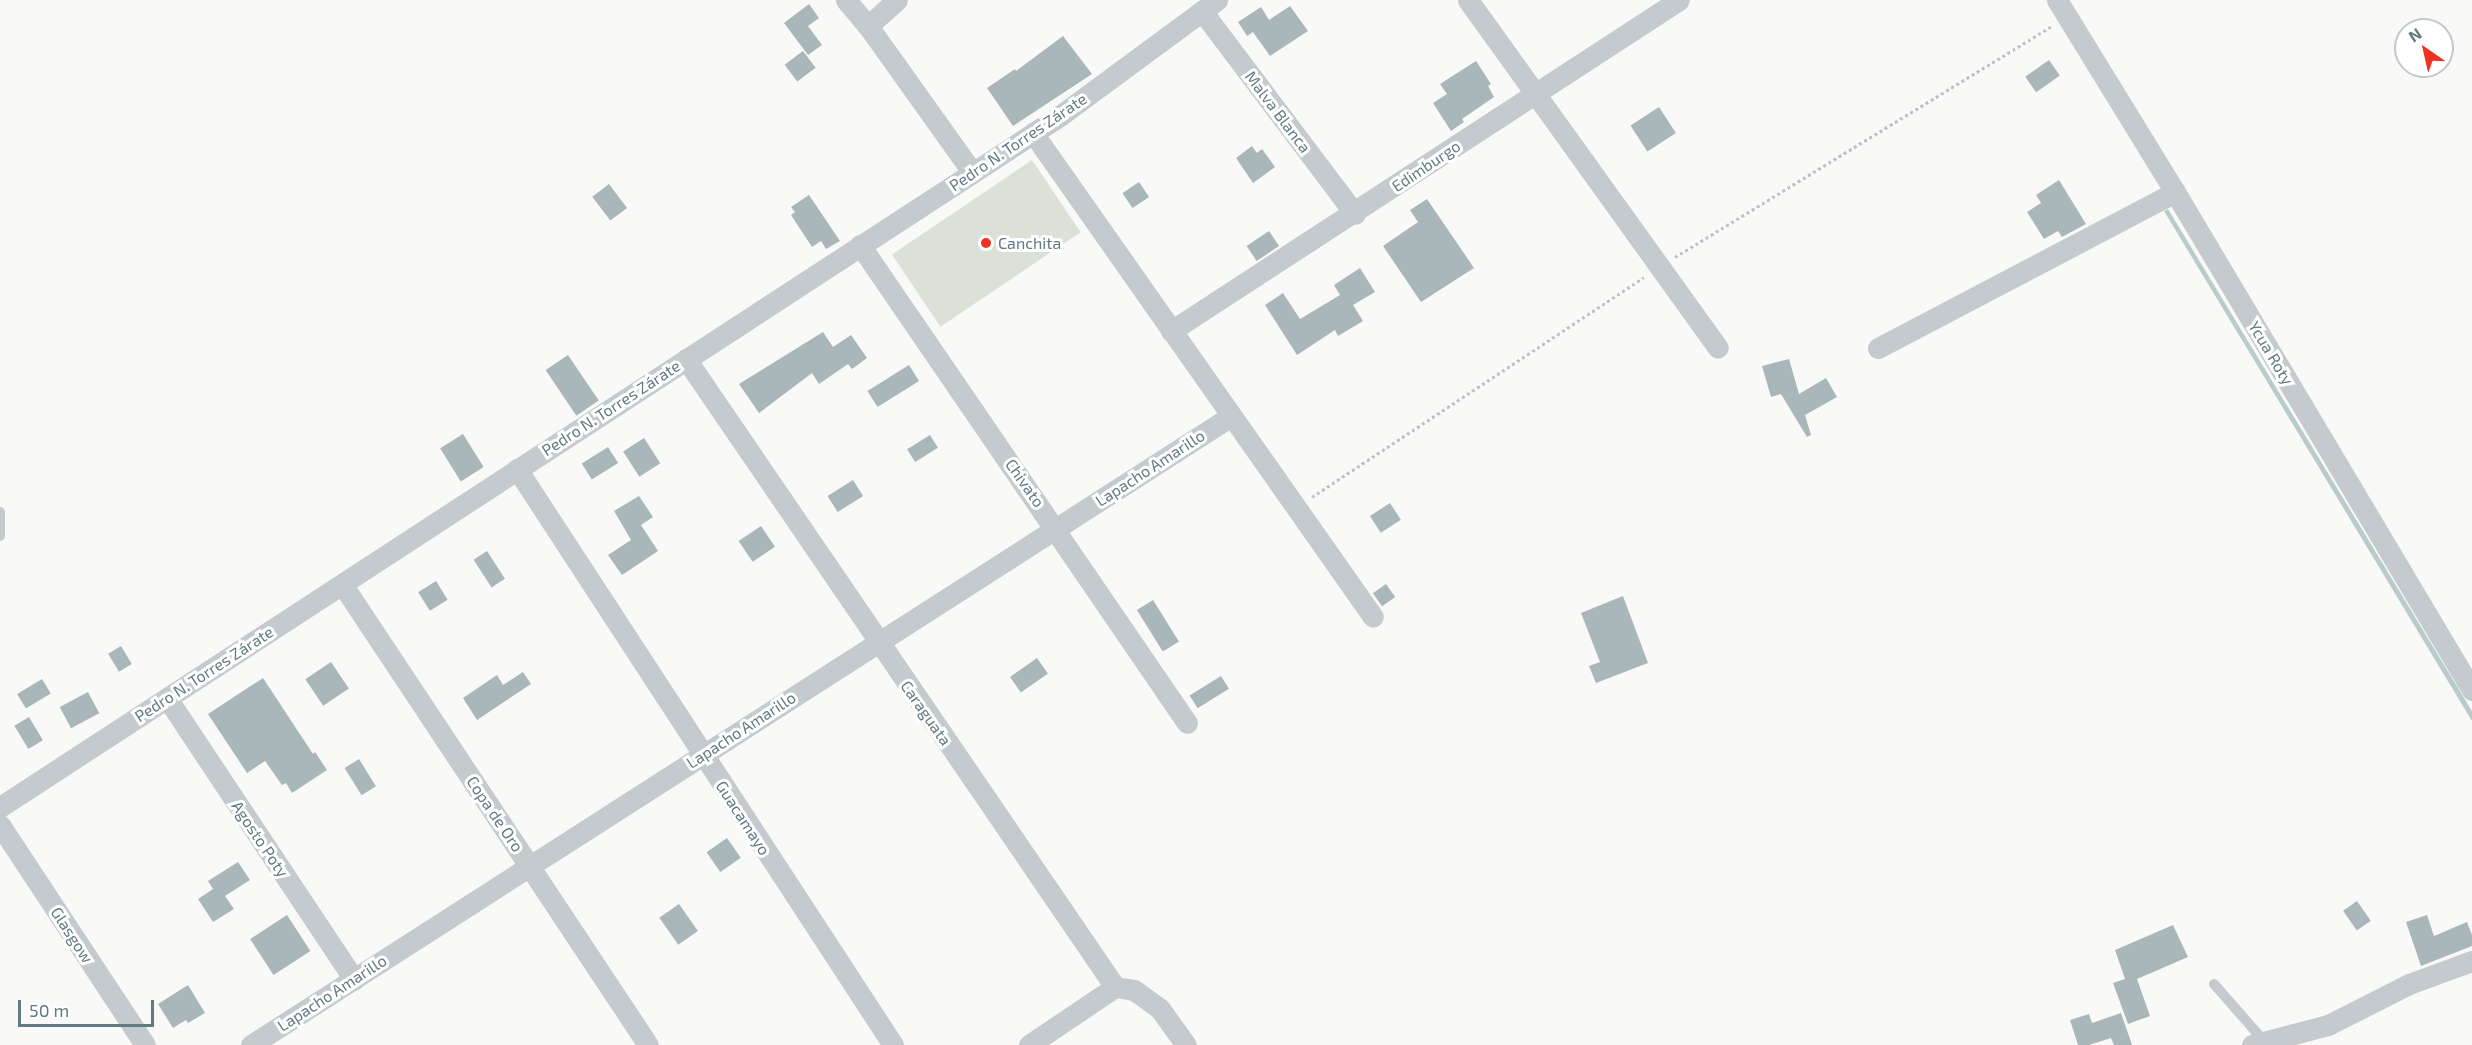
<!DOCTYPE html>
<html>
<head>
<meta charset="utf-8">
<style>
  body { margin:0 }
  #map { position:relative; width:2472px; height:1045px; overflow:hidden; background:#f9f9f7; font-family:"Exo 2",sans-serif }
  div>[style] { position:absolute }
  .green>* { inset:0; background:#dce1d7; transform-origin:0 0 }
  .water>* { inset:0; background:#bacbcc }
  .building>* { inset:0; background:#aab7ba; transform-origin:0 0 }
  .path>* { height:3px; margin-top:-1.5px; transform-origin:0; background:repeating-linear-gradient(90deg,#bec2c4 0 3px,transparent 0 6px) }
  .lane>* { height:10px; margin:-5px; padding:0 5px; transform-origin:5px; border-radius:5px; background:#c4cacd }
  .street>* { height:21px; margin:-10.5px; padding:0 10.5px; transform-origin:10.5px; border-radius:10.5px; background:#c4cacd }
  .dots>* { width:16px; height:16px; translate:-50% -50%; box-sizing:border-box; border:3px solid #fff; border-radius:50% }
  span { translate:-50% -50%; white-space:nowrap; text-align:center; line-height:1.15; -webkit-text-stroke:6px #fff; paint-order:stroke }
  .street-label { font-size:16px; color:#627a83 }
  .poi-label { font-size:16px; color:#627a83 }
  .left { translate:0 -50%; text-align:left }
  .north { position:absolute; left:2394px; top:18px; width:60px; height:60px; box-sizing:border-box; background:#fff; border:2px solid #c0cacd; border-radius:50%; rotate:326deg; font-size:16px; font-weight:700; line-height:24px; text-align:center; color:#627a83 }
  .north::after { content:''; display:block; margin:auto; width:21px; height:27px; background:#ed3222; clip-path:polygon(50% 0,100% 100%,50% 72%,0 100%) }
  .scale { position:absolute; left:18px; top:1000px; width:136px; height:27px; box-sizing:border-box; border:3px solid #627a83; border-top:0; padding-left:8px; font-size:18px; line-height:21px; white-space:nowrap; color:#627a83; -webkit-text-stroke:4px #fff; paint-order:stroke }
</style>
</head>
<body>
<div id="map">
  <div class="green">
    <div style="left:1032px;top:160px;width:87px;height:169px;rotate:56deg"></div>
  </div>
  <div class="water">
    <div style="clip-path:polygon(2168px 209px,2472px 711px,2472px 721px,2164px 211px)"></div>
  </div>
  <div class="building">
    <div style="clip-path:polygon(809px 4px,819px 18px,808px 26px,822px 45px,808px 55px,784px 23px)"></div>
    <div style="clip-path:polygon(1290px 6px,1308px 31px,1270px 56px,1253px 32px,1247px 36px,1238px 22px,1261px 7px,1269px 20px)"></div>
    <div style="clip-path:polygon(1063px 36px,1092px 74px,1013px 126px,987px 88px,1015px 69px,1016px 71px)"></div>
    <div style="left:803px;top:51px;width:21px;height:23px;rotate:53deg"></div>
    <div style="left:2049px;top:60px;width:19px;height:29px;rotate:55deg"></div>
    <div style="clip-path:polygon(1476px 61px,1491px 84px,1488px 86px,1494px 97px,1462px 119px,1464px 122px,1451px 131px,1433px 103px,1447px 94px,1440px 84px)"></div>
    <div style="left:1659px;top:107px;width:31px;height:34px;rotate:57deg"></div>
    <div style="clip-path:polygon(1252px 146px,1257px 153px,1262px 149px,1275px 167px,1253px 183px,1236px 158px)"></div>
    <div style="clip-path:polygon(2059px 180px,2086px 224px,2062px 237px,2058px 231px,2044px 239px,2027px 212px,2041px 203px,2036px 195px)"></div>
    <div style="left:1139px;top:182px;width:18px;height:20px;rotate:56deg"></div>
    <div style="left:609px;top:184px;width:30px;height:21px;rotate:53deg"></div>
    <div style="clip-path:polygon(809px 195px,840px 241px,826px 249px,821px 241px,812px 247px,791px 215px,795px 212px,791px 207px)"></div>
    <div style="clip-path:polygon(1427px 199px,1474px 268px,1421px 302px,1383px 246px,1418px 222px,1410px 210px)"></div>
    <div style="left:1269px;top:231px;width:18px;height:27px;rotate:56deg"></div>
    <div style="clip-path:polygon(1360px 268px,1375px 292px,1353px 305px,1363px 321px,1338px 336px,1335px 330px,1297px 355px,1265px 305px,1283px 293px,1300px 319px,1340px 295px,1334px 285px)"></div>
    <div style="clip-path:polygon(823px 332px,833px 347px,851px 335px,867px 358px,852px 369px,848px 364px,819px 384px,812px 373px,759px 413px,739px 384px)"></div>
    <div style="left:568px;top:355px;width:55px;height:27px;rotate:56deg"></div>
    <div style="clip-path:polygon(1789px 359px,1799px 394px,1826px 378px,1837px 397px,1805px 415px,1811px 435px,1807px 437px,1781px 394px,1771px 397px,1762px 366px)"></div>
    <div style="left:909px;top:365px;width:19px;height:49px;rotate:58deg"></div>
    <div style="left:463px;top:434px;width:39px;height:27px;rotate:58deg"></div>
    <div style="left:930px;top:435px;width:15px;height:27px;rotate:58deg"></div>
    <div style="left:644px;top:438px;width:30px;height:25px;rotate:57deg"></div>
    <div style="left:608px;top:447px;width:19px;height:31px;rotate:58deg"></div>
    <div style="left:853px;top:480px;width:19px;height:30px;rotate:58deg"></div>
    <div style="clip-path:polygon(639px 496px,653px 517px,641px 525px,658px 551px,622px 575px,608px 555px,631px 540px,614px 511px)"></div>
    <div style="left:1390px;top:503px;width:20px;height:24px;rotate:57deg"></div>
    <div style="left:761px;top:526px;width:25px;height:27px;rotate:56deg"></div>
    <div style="left:487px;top:551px;width:33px;height:16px;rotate:57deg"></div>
    <div style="left:436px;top:581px;width:22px;height:21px;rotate:58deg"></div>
    <div style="left:1386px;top:584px;width:16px;height:16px;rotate:55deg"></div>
    <div style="clip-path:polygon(1623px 596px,1648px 663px,1596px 683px,1589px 666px,1600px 662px,1581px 613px)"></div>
    <div style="left:1153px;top:600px;width:49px;height:19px;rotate:58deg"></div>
    <div style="left:121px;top:646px;width:21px;height:15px;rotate:59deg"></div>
    <div style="left:1037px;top:658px;width:19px;height:33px;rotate:55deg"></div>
    <div style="left:331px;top:662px;width:32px;height:31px;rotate:56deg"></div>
    <div style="clip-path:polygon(523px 672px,531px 684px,477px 720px,463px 698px,497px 675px,503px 685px)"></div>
    <div style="left:1221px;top:676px;width:15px;height:37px;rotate:58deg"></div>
    <div style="clip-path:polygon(263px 678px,313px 754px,315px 752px,327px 770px,292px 793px,286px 783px,282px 785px,265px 761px,247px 773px,208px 714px)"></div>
    <div style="left:42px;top:679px;width:17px;height:29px;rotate:59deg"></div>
    <div style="left:88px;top:692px;width:24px;height:32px;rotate:62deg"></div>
    <div style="left:29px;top:717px;width:27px;height:17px;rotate:59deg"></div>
    <div style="left:359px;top:759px;width:32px;height:17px;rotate:58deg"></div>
    <div style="left:727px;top:838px;width:24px;height:25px;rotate:55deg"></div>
    <div style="clip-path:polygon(238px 862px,250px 880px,225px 896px,234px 909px,213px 922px,198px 899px,213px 889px,208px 881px)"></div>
    <div style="left:2357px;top:901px;width:24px;height:17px;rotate:55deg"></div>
    <div style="left:679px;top:904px;width:33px;height:24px;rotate:55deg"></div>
    <div style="left:287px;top:915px;width:43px;height:44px;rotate:57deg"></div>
    <div style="clip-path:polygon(2427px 915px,2434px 936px,2467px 922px,2472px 935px,2472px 946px,2421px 966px,2406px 922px)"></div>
    <div style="clip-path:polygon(2173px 925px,2188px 957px,2137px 979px,2150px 1016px,2128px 1024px,2113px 983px,2125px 979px,2115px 950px)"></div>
    <div style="clip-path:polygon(188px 985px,205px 1013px,188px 1023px,186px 1020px,173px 1028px,158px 1004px)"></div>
    <div style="clip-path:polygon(2121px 1013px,2132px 1045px,2114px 1045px,2111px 1038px,2089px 1045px,2078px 1045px,2070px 1020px,2089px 1014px,2092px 1023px)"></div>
  </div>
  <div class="path">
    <div style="left:1675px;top:257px;width:441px;rotate:-31.5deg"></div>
    <div style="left:1312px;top:497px;width:398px;rotate:-33.5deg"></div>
  </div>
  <div class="lane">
    <div style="left:0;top:512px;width:24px;rotate:90deg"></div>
    <div style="left:2214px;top:984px;width:76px;rotate:48.7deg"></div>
  </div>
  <div class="street">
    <div style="left:846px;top:0;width:34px;rotate:50deg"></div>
    <div style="left:868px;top:26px;width:179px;rotate:54.5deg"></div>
    <div style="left:1468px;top:0;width:428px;rotate:54.3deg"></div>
    <div style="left:2057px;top:0;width:225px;rotate:58.4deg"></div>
    <div style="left:2175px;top:192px;width:580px;rotate:59.19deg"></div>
    <div style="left:1202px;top:11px;width:254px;rotate:53deg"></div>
    <div style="left:868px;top:26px;width:39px;rotate:-42deg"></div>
    <div style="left:1033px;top:133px;width:591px;rotate:54.91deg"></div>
    <div style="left:860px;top:245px;width:579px;rotate:55.62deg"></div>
    <div style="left:1171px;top:331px;width:606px;rotate:-33.09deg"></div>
    <div style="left:1878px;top:348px;width:335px;rotate:-27.7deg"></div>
    <div style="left:686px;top:359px;width:761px;rotate:55.66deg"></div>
    <div style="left:1115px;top:987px;width:19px;rotate:9deg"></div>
    <div style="left:1134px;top:990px;width:32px;rotate:36deg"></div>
    <div style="left:1160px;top:1009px;width:44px;rotate:54.2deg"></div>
    <div style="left:517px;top:469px;width:688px;rotate:56.86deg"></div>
    <div style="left:342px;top:584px;width:553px;rotate:56.42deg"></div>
    <div style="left:167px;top:698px;width:338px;rotate:56.4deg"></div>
    <div style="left:0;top:807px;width:1267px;rotate:-33.11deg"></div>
    <div style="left:1061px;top:115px;width:194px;rotate:-36.4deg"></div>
    <div style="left:0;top:825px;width:263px;rotate:56.6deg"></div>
    <div style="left:251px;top:1045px;width:1164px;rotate:-32.69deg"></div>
    <div style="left:1029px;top:1045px;width:104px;rotate:-34deg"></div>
    <div style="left:2252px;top:1045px;width:79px;rotate:-14.7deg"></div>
    <div style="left:2328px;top:1025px;width:91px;rotate:-26.8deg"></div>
    <div style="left:2409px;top:984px;width:67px;rotate:-20.1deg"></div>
  </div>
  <div class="dots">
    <div style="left:986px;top:243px;background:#ed3222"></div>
  </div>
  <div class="street-label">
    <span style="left:1278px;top:112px;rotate:53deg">Malva Blanca</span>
    <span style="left:1018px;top:142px;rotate:-34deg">Pedro N. Torres Zárate</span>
    <span style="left:1426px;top:166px;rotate:-34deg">Edimburgo</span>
    <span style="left:2271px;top:353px;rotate:59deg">Ycua Roty</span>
    <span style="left:611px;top:408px;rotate:-33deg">Pedro N. Torres Zárate</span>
    <span style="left:1150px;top:468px;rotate:-33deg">Lapacho Amarillo</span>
    <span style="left:1025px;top:483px;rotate:55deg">Chivato</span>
    <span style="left:204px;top:674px;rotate:-33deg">Pedro N. Torres Zárate</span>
    <span style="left:926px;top:713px;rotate:55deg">Caraguata</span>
    <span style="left:741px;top:730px;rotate:-33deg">Lapacho Amarillo</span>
    <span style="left:495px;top:814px;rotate:56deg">Copa de Oro</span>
    <span style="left:743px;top:818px;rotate:57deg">Guacamayo</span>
    <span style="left:260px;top:839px;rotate:56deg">Agosto Poty</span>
    <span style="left:72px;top:935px;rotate:57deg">Glasgow</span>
    <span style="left:332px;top:993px;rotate:-33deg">Lapacho Amarillo</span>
  </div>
  <div class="poi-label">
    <span class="left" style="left:998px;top:243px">Canchita</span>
  </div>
  <div class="north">N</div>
  <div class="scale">50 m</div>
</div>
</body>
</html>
